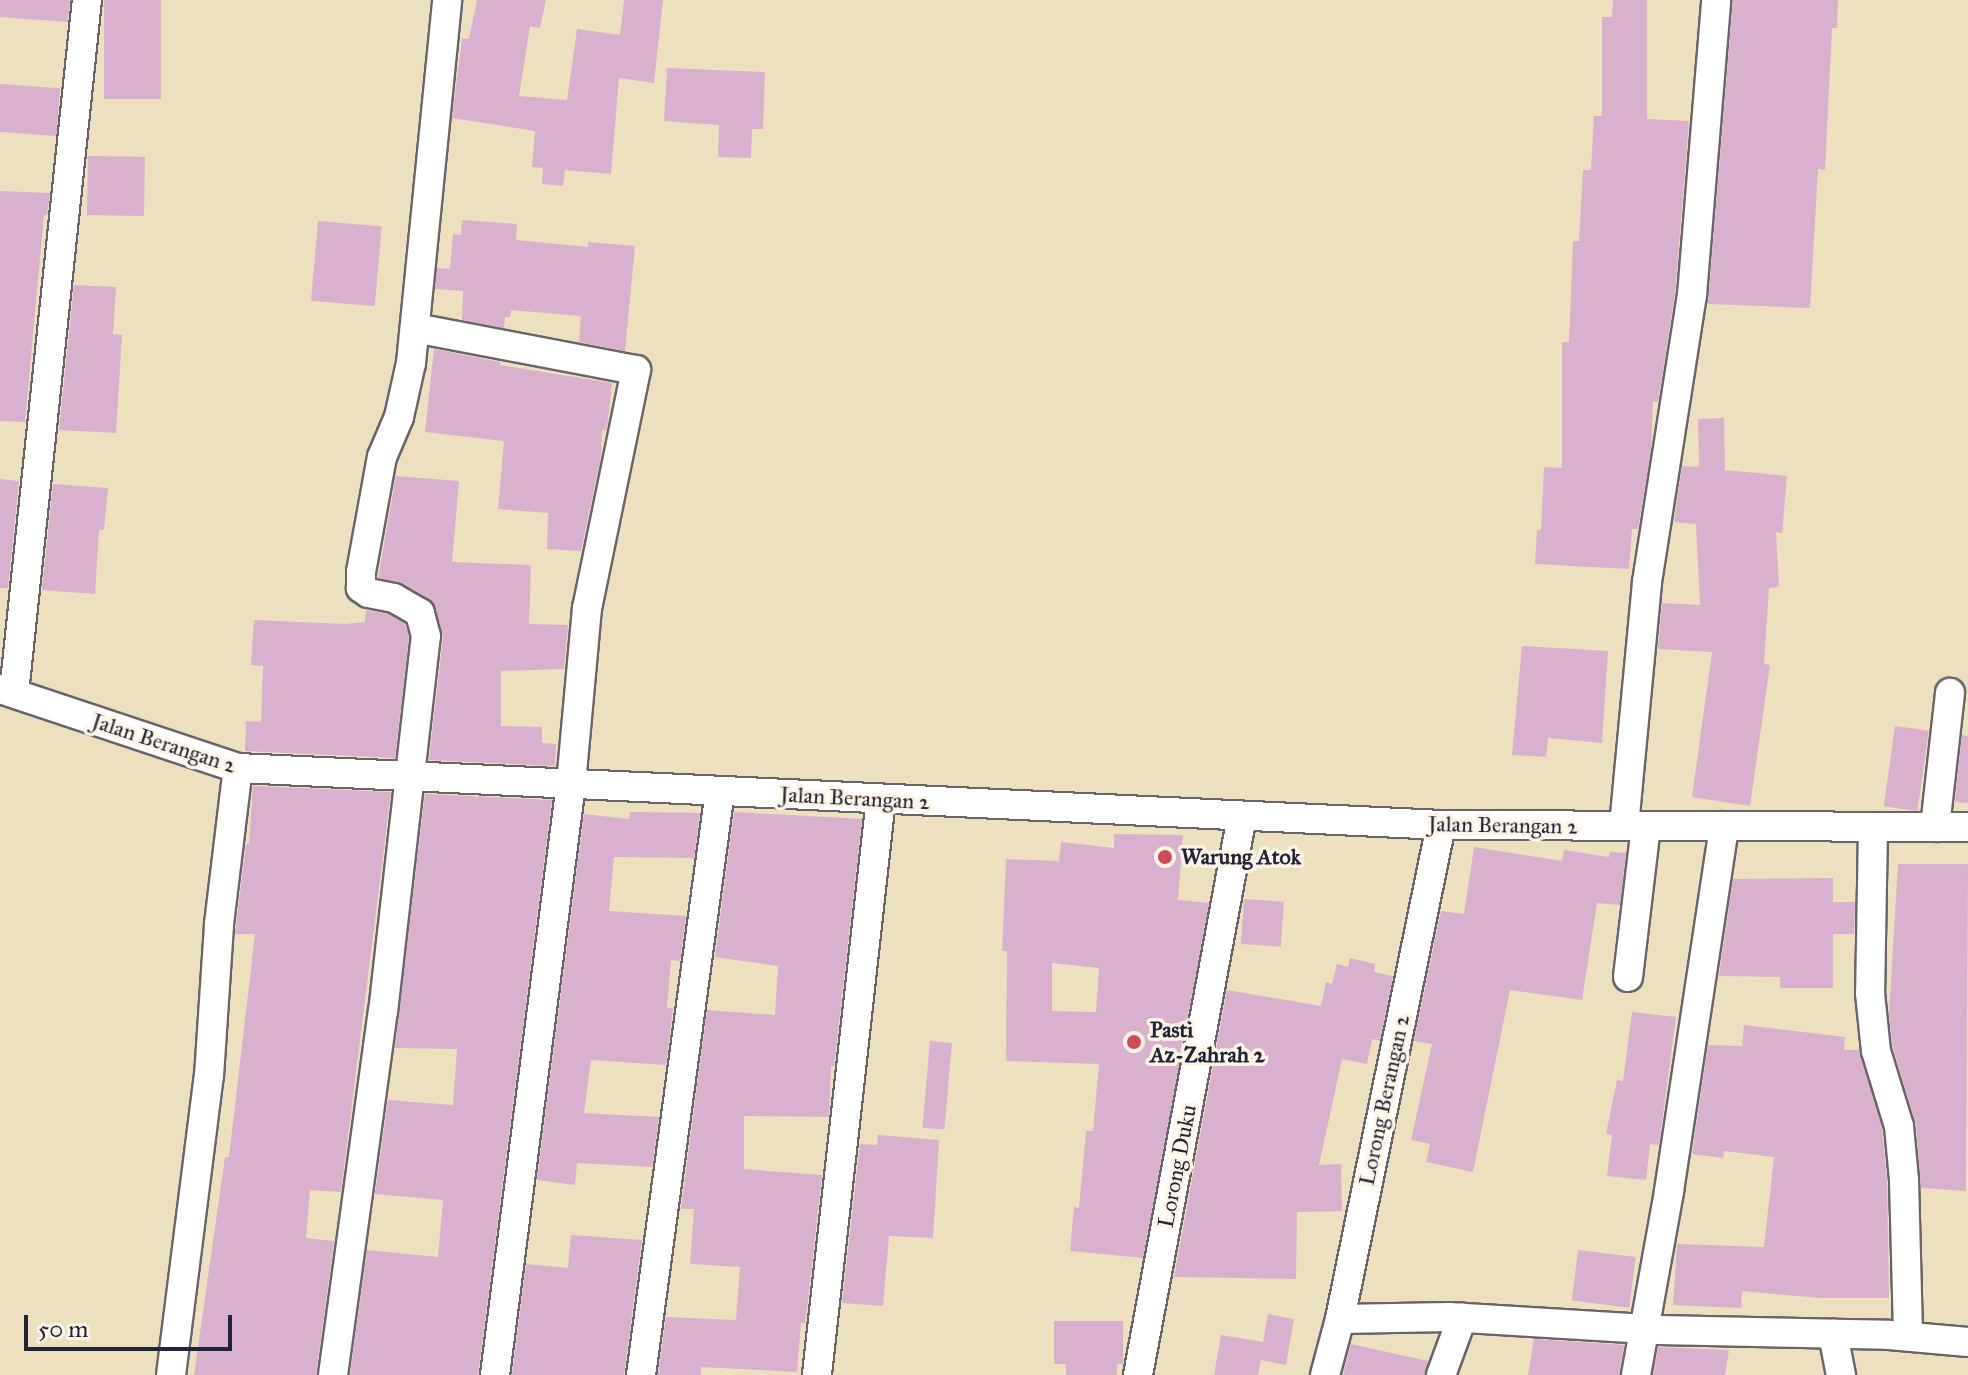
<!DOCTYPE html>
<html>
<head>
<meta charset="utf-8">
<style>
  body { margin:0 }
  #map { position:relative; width:1968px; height:1375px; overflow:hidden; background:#ede0bf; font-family:"IM FELL Great Primer",serif }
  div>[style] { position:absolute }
  .building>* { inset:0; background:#d9b0cd; transform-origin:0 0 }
  .roads { filter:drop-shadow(2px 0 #696469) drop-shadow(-2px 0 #696469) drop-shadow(0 2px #696469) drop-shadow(0 -2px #696469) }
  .street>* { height:28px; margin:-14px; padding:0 14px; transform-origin:14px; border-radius:14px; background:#fff }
  .dots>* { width:22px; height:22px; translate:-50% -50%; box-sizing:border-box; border:4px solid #fcf5e5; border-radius:50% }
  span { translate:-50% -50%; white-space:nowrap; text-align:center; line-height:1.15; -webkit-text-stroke:7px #fcf5e5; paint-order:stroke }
  .street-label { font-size:22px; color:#22223b }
  .poi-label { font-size:22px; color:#22223b; font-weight:700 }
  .left { translate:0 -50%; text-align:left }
  .scale { position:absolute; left:24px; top:1315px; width:208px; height:36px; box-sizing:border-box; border:4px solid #22223b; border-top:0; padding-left:10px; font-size:24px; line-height:28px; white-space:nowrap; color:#22223b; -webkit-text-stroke:6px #fcf5e5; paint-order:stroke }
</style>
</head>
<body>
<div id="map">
  <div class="building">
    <div style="clip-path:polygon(0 0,70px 0,68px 22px,0 17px)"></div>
    <div style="left:104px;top:0;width:57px;height:99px"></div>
    <div style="clip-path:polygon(477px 0,546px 0,540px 28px,530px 26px,519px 96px,567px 100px,577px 29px,620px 35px,624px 0,663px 0,654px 83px,619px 78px,611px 174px,565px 170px,563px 186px,542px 184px,543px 168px,532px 167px,535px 131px,452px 118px,462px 38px,469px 39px)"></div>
    <div style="clip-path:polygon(1613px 0,1647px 0,1647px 119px,1689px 121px,1675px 293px,1658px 402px,1653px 402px,1651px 450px,1638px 529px,1632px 529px,1629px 569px,1535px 564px,1537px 530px,1541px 530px,1544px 467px,1562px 468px,1562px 342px,1569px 342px,1573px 241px,1579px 241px,1583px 170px,1591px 170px,1594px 116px,1602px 116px,1602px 17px,1612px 17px)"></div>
    <div style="clip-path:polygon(1733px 0,1838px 0,1837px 28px,1832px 28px,1825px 170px,1818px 169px,1810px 308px,1708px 304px)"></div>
    <div style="clip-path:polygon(667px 68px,765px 72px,763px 129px,752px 129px,751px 158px,718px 157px,719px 125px,664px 121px)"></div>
    <div style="left:0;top:84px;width:60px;height:48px;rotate:4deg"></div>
    <div style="left:88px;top:156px;width:57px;height:59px;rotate:1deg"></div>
    <div style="clip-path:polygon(0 191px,50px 193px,47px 215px,44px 215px,25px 422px,0 421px)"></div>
    <div style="clip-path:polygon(462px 220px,517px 224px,516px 240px,588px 247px,588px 242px,635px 246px,625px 351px,579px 342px,581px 316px,511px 310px,510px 317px,505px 317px,504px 328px,462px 320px,463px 291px,435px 289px,437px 268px,450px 269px,453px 234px,461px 235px)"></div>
    <div style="left:318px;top:221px;width:64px;height:80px;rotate:5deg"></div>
    <div style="clip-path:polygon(74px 285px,116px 287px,113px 334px,122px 335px,116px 433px,59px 430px)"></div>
    <div style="clip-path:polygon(434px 349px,500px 362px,500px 365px,612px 383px,608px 420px,606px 431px,602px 430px,601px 456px,581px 551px,547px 549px,548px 513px,498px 509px,504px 441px,425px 432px)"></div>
    <div style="clip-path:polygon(1724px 418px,1725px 470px,1787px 476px,1782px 533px,1776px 532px,1779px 587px,1769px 588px,1764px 664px,1770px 665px,1750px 806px,1692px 797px,1712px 652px,1658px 649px,1662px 603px,1700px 605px,1696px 524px,1674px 522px,1682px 466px,1699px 467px,1698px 419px)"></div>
    <div style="clip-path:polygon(396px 476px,459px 481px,452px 562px,531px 565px,529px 624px,568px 625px,564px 669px,501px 671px,501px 726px,542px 727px,542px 743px,556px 744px,555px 766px,429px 760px,443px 638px,436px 609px,429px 599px,402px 583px,378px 578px)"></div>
    <div style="clip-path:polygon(0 479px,19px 481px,8px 588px,0 588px)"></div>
    <div style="clip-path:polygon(53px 484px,108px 488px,104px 530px,99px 530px,95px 594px,42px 590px)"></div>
    <div style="clip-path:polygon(366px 610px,388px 614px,405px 624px,409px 637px,395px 758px,245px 751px,246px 721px,261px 722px,263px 666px,251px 665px,254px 620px,346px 624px,365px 622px)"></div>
    <div style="clip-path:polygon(1522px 646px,1608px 651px,1602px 743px,1548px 738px,1546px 757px,1512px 755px)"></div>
    <div style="left:1895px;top:726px;width:34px;height:81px;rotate:8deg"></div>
    <div style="clip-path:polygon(1962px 735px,1968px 736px,1968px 803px,1955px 802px)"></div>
    <div style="clip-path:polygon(253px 786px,391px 792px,341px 1192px,310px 1190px,306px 1238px,334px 1241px,316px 1375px,194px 1375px,225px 1157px,229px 1157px,255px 934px,235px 934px,246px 844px,249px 844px)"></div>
    <div style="clip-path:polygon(425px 794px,552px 800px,478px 1375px,350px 1375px,367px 1250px,438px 1257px,443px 1200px,375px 1194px,388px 1100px,453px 1105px,457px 1049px,395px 1048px)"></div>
    <div style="clip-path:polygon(630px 812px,700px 813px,694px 858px,614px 857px,609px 911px,686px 916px,680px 961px,671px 960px,667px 1008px,673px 1008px,666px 1065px,591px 1060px,584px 1113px,659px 1117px,652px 1167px,577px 1163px,575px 1185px,537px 1180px,584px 814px,629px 819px)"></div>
    <div style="clip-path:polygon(734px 812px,862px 819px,834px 1066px,831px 1066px,829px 1117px,744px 1116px,744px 1169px,822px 1175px,808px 1300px,805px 1323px,801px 1323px,797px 1372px,701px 1367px,701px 1375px,658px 1375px,666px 1317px,736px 1320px,740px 1267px,690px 1264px,694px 1209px,681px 1209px,707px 1010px,775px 1015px,778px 966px,715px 957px)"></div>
    <div style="clip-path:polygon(evenodd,1114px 834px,1183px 835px,1178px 900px,1209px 903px,1143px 1258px,1070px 1251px,1074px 1207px,1079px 1208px,1086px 1131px,1093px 1131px,1099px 1064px,1006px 1061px,1007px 951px,1002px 951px,1006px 859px,1059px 861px,1061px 842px,1114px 848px,1114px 834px,1052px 963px,1099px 968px,1096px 1012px,1052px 1011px,1052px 963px)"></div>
    <div style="clip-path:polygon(1474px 847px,1562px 861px,1564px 850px,1609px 857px,1610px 852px,1626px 853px,1620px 905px,1597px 903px,1582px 1000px,1510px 990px,1473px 1172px,1426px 1162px,1430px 1144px,1411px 1140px,1432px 1044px,1414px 1041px,1441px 911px,1464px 914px)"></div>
    <div style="clip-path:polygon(1898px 864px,1968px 864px,1966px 1191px,1921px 1188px,1916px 1124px,1893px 1048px,1889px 1014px)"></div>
    <div style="clip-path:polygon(1833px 878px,1833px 902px,1855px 902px,1854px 934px,1833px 934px,1833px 988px,1780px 988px,1780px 977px,1719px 976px,1733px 879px)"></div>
    <div style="left:1244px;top:899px;width:40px;height:45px;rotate:4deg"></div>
    <div style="clip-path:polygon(1350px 958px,1375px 964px,1374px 972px,1393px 976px,1380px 1041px,1372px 1039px,1367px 1064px,1342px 1059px,1319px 1165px,1341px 1164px,1342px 1211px,1297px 1212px,1296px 1279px,1174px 1277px,1227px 990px,1321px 1006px,1326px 982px,1332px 984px,1337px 964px,1348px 967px)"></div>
    <div style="clip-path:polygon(1632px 1012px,1676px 1017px,1659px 1145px,1650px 1144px,1646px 1180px,1607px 1176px,1612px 1135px,1606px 1134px,1617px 1080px,1623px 1081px)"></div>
    <div style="clip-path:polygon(1744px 1025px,1845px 1037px,1844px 1050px,1859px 1050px,1882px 1129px,1887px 1181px,1889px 1298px,1820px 1298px,1742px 1291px,1741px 1308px,1673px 1305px,1677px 1244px,1764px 1247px,1774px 1157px,1724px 1151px,1723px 1158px,1692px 1154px,1708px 1045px,1742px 1046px)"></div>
    <div style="left:930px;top:1041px;width:22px;height:87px;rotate:5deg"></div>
    <div style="clip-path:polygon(878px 1135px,939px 1140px,933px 1238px,889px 1236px,883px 1306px,842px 1303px,860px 1144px,877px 1145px)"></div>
    <div style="clip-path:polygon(571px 1235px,642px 1240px,624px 1375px,512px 1375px,526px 1264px,568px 1268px)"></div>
    <div style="left:1578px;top:1250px;width:58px;height:51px;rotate:7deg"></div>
    <div style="clip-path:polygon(1268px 1314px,1294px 1319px,1286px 1365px,1261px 1360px,1258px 1375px,1214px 1375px,1221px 1335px,1263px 1342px)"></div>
    <div style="clip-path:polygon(1054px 1321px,1123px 1321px,1123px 1364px,1117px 1364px,1117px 1375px,1066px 1375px,1066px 1364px,1054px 1364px)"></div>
    <div style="clip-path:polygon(1534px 1339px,1624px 1345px,1619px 1375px,1528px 1375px)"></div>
    <div style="clip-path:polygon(1351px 1344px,1428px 1361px,1424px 1375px,1343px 1375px)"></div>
    <div style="clip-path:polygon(1658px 1347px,1729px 1350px,1725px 1375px,1653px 1375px)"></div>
  </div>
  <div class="roads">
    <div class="street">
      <div style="left:415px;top:328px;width:225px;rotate:10.8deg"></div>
      <div style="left:636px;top:370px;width:243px;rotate:101.6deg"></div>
      <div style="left:587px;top:608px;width:177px;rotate:95.2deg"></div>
      <div style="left:571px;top:784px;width:596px;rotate:97.33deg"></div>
      <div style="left:0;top:689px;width:251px;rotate:18.4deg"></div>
      <div style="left:238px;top:768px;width:1204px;rotate:2.71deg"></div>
      <div style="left:1441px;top:825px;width:527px;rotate:0.22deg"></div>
      <div style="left:14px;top:693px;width:697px;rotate:-83.99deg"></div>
      <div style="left:1624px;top:826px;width:245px;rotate:-84.6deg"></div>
      <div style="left:1647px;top:582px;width:291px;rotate:-81.1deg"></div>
      <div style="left:1692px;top:295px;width:296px;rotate:-85.3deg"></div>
      <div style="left:1873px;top:827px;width:166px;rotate:91deg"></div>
      <div style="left:1870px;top:993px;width:58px;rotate:84.1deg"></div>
      <div style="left:1876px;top:1051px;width:78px;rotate:73deg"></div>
      <div style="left:1899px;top:1126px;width:54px;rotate:84.7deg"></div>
      <div style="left:1904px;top:1180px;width:156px;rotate:88.5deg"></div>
      <div style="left:1935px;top:827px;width:135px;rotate:-83.6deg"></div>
      <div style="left:1628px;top:977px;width:152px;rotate:-83.2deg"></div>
      <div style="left:1340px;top:1319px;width:109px;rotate:-1.1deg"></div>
      <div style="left:1449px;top:1317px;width:210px;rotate:3.5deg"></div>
      <div style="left:1659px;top:1330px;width:230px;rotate:1.2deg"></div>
      <div style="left:1889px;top:1335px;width:79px;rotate:5.1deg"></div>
      <div style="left:1833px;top:1334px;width:42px;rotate:79deg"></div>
      <div style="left:817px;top:1374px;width:579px;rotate:-83.65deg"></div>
      <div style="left:171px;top:1375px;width:301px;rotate:-82.8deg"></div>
      <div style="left:209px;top:1076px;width:152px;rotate:-86.2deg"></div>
      <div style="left:219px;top:924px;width:157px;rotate:-83.1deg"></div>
      <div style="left:333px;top:1375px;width:366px;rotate:-82.2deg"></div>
      <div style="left:383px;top:1012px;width:378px;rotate:-83.5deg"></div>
      <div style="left:426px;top:636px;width:24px;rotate:-105deg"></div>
      <div style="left:420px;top:613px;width:30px;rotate:-150deg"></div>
      <div style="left:394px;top:598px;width:26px;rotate:-169deg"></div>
      <div style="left:368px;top:593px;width:9px;rotate:-144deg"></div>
      <div style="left:361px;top:588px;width:16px;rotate:-90deg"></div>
      <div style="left:361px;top:572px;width:117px;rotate:-79.7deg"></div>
      <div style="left:382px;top:457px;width:43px;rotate:-67deg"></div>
      <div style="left:399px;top:417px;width:55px;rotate:-77.5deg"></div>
      <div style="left:411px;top:363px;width:365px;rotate:-84.3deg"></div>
      <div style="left:641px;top:1375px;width:589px;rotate:-82.3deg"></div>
      <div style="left:1138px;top:1375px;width:569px;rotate:-79.46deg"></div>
      <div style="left:1325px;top:1375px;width:58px;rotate:-75deg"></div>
      <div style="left:1340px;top:1319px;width:504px;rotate:-78.44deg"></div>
      <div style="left:1441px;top:1375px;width:61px;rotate:-69.8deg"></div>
      <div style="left:1636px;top:1375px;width:187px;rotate:-79.8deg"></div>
      <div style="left:1669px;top:1191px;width:369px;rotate:-81.4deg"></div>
    </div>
  </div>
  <div class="dots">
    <div style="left:1165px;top:857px;background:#d1495b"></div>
    <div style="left:1134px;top:1042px;background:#d1495b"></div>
  </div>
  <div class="street-label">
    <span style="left:164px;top:743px;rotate:18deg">Jalan Berangan 2</span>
    <span style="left:855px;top:798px;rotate:3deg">Jalan Berangan 2</span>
    <span style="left:1503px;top:825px;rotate:1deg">Jalan Berangan 2</span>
    <span style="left:1384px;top:1100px;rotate:-78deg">Lorong Berangan 2</span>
    <span style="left:1177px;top:1166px;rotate:-79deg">Lorong Duku</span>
  </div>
  <div class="poi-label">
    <span class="left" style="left:1181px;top:857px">Warung Atok</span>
    <span class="left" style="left:1150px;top:1042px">Pasti<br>Az-Zahrah 2</span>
  </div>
  <div class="scale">50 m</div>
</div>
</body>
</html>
